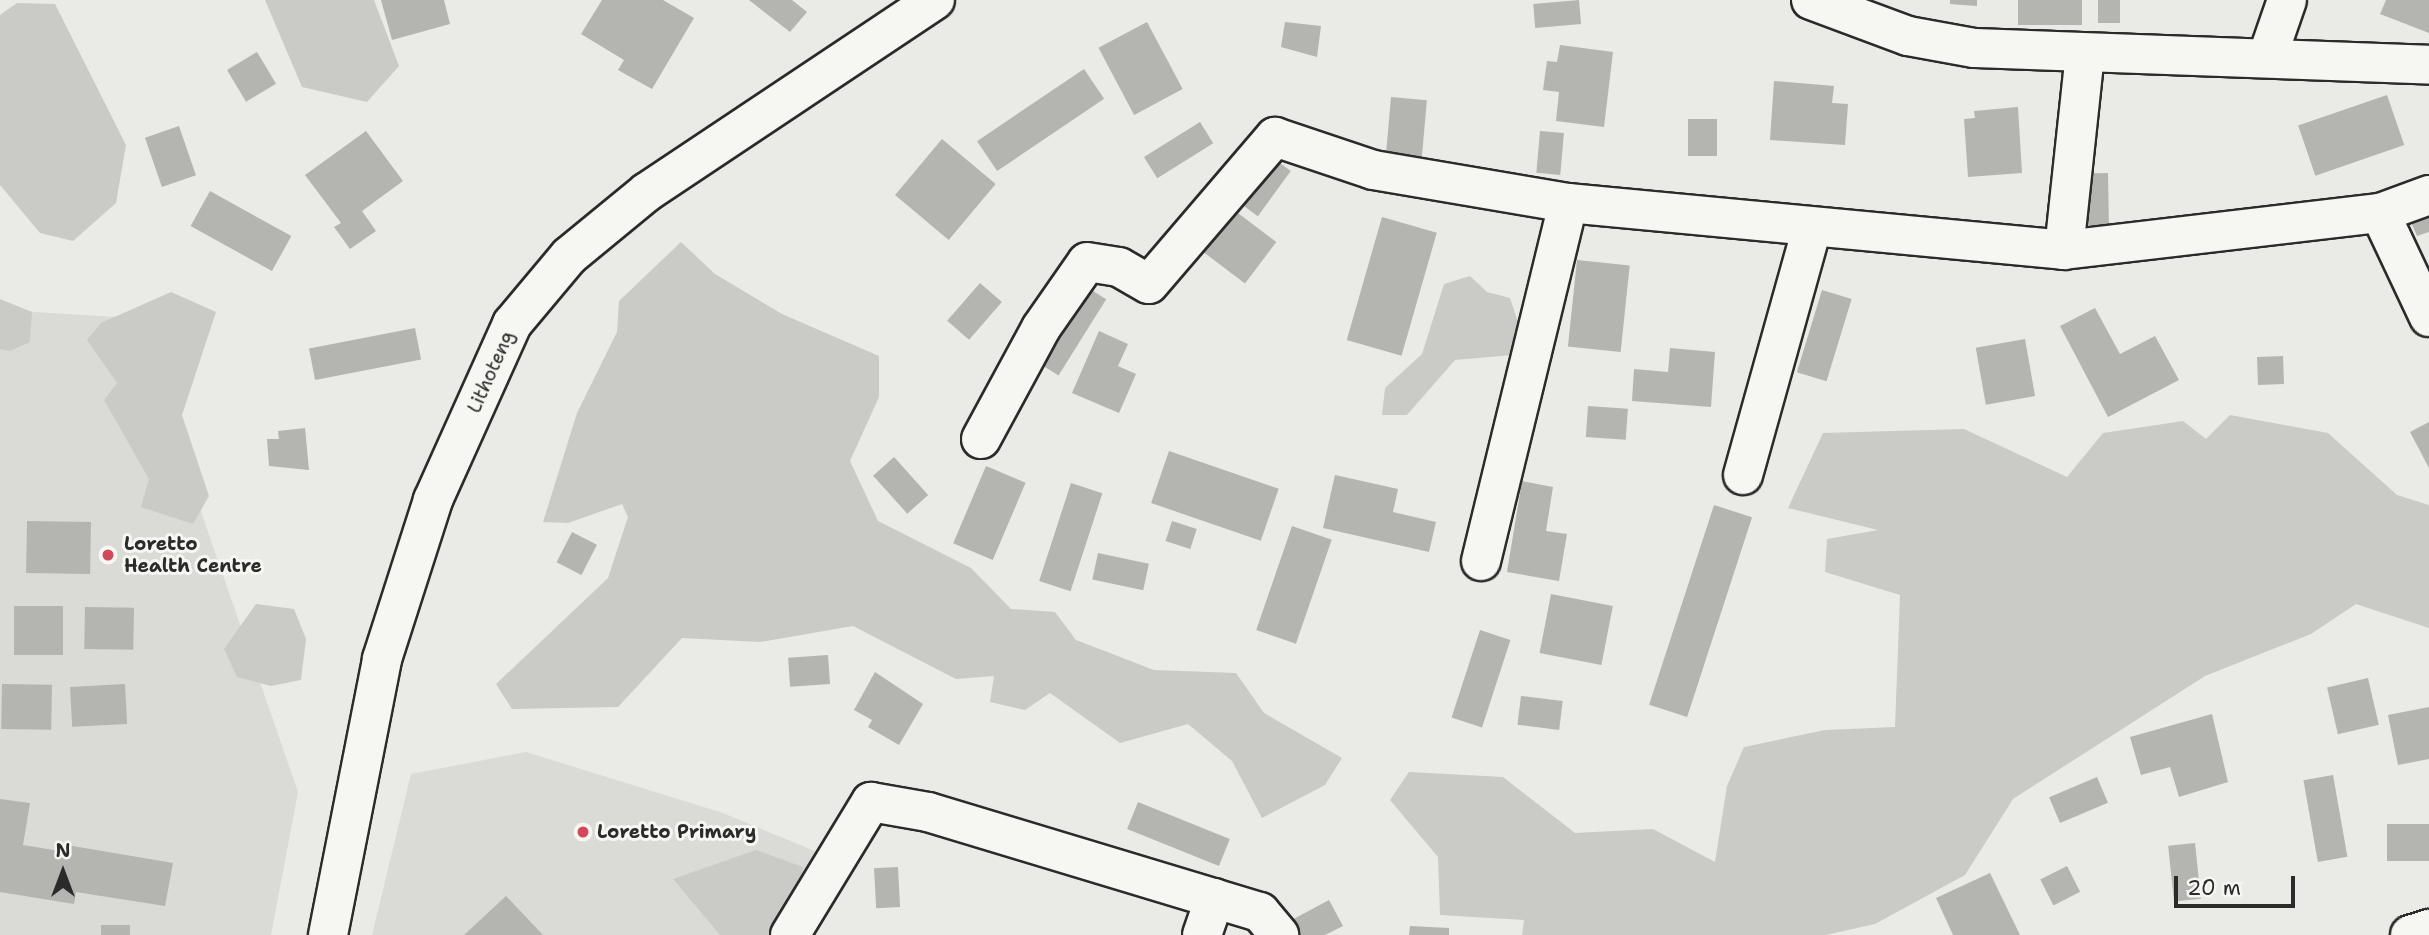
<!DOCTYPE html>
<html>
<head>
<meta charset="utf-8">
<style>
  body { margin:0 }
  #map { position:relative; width:2429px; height:935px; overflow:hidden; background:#eaeae6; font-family:"Shantell Sans",sans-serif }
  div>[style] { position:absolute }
  .built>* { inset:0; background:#dadad6 }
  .green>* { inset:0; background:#cacac7 }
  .building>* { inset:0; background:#b4b4b1; transform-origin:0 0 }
  .roads { filter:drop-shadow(2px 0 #2b2b2b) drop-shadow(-2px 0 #2b2b2b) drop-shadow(0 2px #2b2b2b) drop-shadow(0 -2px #2b2b2b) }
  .minor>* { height:38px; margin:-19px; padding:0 19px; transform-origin:19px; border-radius:19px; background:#f6f6f2 }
  .major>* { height:38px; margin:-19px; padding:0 19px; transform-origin:19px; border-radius:19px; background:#f6f6f2 }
  .dots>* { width:19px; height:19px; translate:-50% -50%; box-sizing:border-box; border:4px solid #f6f6f2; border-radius:50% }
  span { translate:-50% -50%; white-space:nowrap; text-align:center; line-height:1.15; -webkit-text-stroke:6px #f6f6f2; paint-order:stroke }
  .street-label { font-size:19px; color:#2b2b2b }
  .poi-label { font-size:19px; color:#2b2b2b; font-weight:700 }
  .left { translate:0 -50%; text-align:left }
  .north { position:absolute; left:28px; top:837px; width:70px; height:70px; -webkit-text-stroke:5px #f6f6f2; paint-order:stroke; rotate:0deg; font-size:19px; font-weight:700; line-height:28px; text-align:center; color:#2b2b2b }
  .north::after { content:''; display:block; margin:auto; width:24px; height:32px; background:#2b2b2b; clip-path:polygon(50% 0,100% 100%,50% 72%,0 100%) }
  .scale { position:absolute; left:2174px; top:876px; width:121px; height:32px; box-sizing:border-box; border:4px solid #2b2b2b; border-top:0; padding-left:9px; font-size:21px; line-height:24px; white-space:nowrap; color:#2b2b2b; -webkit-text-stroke:5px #f6f6f2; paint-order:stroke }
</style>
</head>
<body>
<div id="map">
  <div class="built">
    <div style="clip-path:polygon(0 310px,134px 318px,298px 792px,271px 935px,0 935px)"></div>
    <div style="clip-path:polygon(526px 752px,723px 813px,817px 852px,797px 935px,372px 935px,411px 774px)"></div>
  </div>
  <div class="green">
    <div style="clip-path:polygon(265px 0,374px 0,399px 66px,367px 102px,302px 87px)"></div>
    <div style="clip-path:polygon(17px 3px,55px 4px,126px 145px,116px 203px,73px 241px,40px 233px,0 185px,0 15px)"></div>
    <div style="clip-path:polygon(681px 242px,715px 274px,782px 314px,879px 356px,879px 397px,850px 461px,878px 521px,971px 568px,1011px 609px,1055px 612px,1076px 640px,1154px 670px,1236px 673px,1264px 713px,1342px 758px,1325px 785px,1262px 818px,1232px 761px,1188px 724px,1120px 743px,1050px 693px,1025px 710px,990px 702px,994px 676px,956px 679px,853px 626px,760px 642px,682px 638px,618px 707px,512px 709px,496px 684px,608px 578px,628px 517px,622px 504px,568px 523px,543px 522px,577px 413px,617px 332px,619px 301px)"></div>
    <div style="clip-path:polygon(1470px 276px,1487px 292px,1510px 298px,1519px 325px,1513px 355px,1455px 360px,1407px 415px,1382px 415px,1385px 388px,1422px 354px,1444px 284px)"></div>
    <div style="clip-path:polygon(171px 292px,216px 312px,182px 415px,209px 496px,193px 524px,141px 507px,149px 479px,104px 400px,117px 383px,87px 340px,101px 323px)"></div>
    <div style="clip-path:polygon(0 299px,32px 312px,30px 342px,10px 351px,0 349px)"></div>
    <div style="clip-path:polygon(2230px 415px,2328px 433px,2397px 495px,2429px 505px,2429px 628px,2356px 604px,2311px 634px,2205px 676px,2013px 799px,1965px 875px,1875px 924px,1826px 935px,1522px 935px,1524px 920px,1440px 915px,1438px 857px,1390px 800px,1409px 772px,1503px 777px,1575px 833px,1653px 829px,1715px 862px,1727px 786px,1744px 747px,1825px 730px,1895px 727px,1900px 595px,1825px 572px,1827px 539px,1878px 530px,1788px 508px,1823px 433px,1964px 429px,2067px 477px,2103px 433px,2183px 421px,2206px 439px)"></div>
    <div style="clip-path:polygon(256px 604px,294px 609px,306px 639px,301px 680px,271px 686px,237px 677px,224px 649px)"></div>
    <div style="clip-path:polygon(756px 850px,803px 867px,800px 902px,783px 935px,720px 935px,673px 879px)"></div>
  </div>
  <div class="building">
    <div style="clip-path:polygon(381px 0,444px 0,450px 24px,392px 40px)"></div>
    <div style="clip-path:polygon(602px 0,663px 0,694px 18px,652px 89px,618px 70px,624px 60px,581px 34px)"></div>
    <div style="clip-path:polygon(749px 0,792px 0,807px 12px,790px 32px)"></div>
    <div style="left:1579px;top:0;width:24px;height:46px;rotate:85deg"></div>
    <div style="clip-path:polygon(1950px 0,1977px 0,1977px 6px,1950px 4px)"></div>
    <div style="left:2018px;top:0;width:64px;height:25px"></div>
    <div style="left:2098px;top:0;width:22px;height:23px"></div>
    <div style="clip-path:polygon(2386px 0,2429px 0,2429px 33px,2380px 14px)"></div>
    <div style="left:1147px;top:22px;width:76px;height:55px;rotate:62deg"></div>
    <div style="clip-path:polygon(1285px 22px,1321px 26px,1317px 57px,1281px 47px)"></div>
    <div style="clip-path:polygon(1560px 45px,1613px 52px,1604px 127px,1556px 121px,1559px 92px,1543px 90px,1547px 61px,1557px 62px)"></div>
    <div style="left:257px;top:52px;width:37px;height:35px;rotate:59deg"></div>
    <div style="left:1084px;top:69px;width:36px;height:129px;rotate:56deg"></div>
    <div style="clip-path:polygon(1774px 81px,1834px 86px,1832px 103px,1848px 104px,1845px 145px,1770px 140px)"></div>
    <div style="left:2387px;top:95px;width:53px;height:94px;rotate:71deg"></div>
    <div style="left:1391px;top:97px;width:36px;height:61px;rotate:5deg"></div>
    <div style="clip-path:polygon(2018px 107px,2022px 173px,1968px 177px,1964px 119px,1975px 118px,1974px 111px)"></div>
    <div style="left:1688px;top:119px;width:29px;height:37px"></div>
    <div style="left:1200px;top:122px;width:25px;height:66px;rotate:58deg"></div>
    <div style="left:179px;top:126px;width:52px;height:36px;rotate:71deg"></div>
    <div style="clip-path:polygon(366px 131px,403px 181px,362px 211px,376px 231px,350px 249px,334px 227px,341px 223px,305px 175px)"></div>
    <div style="left:1540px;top:131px;width:24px;height:42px;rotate:5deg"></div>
    <div style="left:942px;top:139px;width:70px;height:73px;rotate:40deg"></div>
    <div style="left:1273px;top:158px;width:22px;height:56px;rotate:36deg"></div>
    <div style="left:2108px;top:173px;width:52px;height:26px;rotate:89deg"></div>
    <div style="left:210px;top:191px;width:93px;height:40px;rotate:29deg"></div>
    <div style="clip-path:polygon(2429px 204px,2429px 232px,2417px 236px,2407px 213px)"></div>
    <div style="left:1230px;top:207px;width:58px;height:52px;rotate:37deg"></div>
    <div style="left:1382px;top:217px;width:57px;height:128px;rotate:16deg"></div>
    <div style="left:1577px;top:260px;width:53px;height:87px;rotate:6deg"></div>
    <div style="left:980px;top:283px;width:29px;height:50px;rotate:41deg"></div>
    <div style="left:1085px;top:286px;width:25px;height:90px;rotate:32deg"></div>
    <div style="left:1822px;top:290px;width:31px;height:86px;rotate:17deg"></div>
    <div style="clip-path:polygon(2095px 308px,2120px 354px,2155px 336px,2179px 380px,2108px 417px,2060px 326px)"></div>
    <div style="left:415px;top:328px;width:32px;height:108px;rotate:79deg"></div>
    <div style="clip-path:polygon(1099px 331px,1128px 344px,1118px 366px,1136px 374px,1119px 413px,1072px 393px)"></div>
    <div style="left:2025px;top:339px;width:58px;height:50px;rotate:80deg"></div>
    <div style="clip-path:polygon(1670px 348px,1715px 352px,1711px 407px,1632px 401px,1634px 369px,1668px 372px)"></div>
    <div style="left:2283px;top:356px;width:28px;height:26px;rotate:88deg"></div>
    <div style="left:1588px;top:406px;width:40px;height:31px;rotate:4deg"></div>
    <div style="clip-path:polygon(2429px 422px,2429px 468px,2410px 432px)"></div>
    <div style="clip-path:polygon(305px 428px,309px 470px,269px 466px,267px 439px,279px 439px,278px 431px)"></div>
    <div style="left:1169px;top:451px;width:116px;height:55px;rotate:19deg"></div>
    <div style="left:894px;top:457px;width:51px;height:28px;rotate:48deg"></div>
    <div style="left:986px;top:466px;width:43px;height:84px;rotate:23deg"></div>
    <div style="clip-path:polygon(1335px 475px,1398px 489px,1393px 512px,1436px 522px,1429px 552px,1323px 528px)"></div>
    <div style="clip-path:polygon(1522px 481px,1553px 487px,1546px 531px,1567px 534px,1559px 581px,1507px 572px)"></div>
    <div style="left:1071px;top:483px;width:33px;height:103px;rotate:18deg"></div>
    <div style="left:1714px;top:505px;width:40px;height:210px;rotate:18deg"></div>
    <div style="left:27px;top:521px;width:64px;height:52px;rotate:1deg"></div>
    <div style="left:1172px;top:521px;width:26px;height:21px;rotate:18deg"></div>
    <div style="left:1292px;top:526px;width:42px;height:110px;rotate:19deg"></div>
    <div style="left:572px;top:532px;width:28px;height:34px;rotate:27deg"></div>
    <div style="left:1098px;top:553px;width:52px;height:27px;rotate:12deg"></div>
    <div style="left:1551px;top:594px;width:63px;height:60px;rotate:11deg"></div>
    <div style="left:14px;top:606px;width:49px;height:49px"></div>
    <div style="left:85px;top:607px;width:49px;height:42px;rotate:1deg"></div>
    <div style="left:1480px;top:630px;width:32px;height:92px;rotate:18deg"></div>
    <div style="left:828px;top:655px;width:29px;height:40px;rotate:86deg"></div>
    <div style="clip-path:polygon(875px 672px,923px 704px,899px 745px,868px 727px,872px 720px,854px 710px)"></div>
    <div style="left:2368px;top:678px;width:48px;height:42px;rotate:77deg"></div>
    <div style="left:2px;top:684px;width:50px;height:45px;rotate:1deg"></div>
    <div style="left:125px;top:684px;width:40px;height:55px;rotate:87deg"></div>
    <div style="left:1521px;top:696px;width:42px;height:29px;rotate:7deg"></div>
    <div style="clip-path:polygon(2429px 707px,2429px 759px,2398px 765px,2388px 715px)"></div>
    <div style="clip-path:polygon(2212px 714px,2228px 782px,2179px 797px,2170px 767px,2141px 775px,2130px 737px)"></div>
    <div style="left:2333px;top:775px;width:83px;height:30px;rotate:80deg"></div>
    <div style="left:2097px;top:777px;width:28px;height:52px;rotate:67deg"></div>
    <div style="clip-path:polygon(0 799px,30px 803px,23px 845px,60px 851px,61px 844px,173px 863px,165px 906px,76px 892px,74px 904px,0 892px)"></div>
    <div style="left:1138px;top:802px;width:99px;height:29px;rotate:22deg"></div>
    <div style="left:2387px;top:824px;width:42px;height:37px"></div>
    <div style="left:2195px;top:843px;width:56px;height:27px;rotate:84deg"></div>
    <div style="left:2067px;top:866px;width:29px;height:30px;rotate:63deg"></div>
    <div style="left:898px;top:867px;width:40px;height:24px;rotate:87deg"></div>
    <div style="clip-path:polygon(1990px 873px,2020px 935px,1953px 935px,1936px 898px)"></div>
    <div style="clip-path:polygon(506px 896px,543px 935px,464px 935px)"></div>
    <div style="clip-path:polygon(1329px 900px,1343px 926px,1325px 935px,1295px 935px,1288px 922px)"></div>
    <div style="left:101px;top:925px;width:29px;height:10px"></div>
    <div style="clip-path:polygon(1410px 926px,1449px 928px,1449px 935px,1409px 935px)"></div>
  </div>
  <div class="roads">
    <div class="minor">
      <div style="left:1811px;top:0;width:103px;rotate:20.4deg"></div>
      <div style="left:1908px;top:36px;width:67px;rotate:10.3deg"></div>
      <div style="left:1974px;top:48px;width:455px;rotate:2.1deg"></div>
      <div style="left:2268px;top:55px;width:58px;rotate:-70.9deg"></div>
      <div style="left:2380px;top:213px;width:115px;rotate:64.8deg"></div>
      <div style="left:2064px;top:250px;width:197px;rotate:-83.9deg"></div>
      <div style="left:981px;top:439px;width:126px;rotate:-61.6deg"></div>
      <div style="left:1041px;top:328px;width:80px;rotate:-55.1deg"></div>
      <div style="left:1087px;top:262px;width:32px;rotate:9deg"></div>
      <div style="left:1119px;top:267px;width:34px;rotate:30deg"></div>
      <div style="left:1149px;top:284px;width:194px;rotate:-49.4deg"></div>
      <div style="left:1275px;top:137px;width:103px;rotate:18.6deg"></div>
      <div style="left:1373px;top:170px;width:198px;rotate:9.6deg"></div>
      <div style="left:1568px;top:203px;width:498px;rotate:5.4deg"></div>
      <div style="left:2064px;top:250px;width:318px;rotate:-6.7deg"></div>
      <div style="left:2380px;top:213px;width:52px;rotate:-20.2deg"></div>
      <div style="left:1743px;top:475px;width:253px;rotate:-74.4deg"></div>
      <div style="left:1481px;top:561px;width:368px;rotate:-76.3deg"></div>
      <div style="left:790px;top:935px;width:156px;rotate:-58.7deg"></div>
      <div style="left:871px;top:802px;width:58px;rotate:10deg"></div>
      <div style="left:928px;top:812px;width:347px;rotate:16.8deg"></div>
      <div style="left:1260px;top:912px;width:30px;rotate:50deg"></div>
      <div style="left:1202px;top:935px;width:39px;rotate:-71deg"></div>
      <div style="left:2410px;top:935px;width:20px;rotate:-18deg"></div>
    </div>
    <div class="major">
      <div style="left:328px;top:935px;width:281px;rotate:-78.9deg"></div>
      <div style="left:382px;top:659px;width:167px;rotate:-72.2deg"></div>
      <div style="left:433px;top:500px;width:193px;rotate:-65.8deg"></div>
      <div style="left:512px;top:324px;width:89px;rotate:-50deg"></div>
      <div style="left:569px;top:256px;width:101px;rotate:-39.4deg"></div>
      <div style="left:647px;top:192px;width:346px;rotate:-33.7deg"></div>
    </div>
  </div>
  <div class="dots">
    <div style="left:108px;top:555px;background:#d1495b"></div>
    <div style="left:583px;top:832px;background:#d1495b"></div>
  </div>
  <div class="street-label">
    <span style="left:491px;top:372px;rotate:-66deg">Lithoteng</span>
  </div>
  <div class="poi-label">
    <span class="left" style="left:124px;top:555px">Loretto<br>Health Centre</span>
    <span class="left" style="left:597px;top:832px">Loretto Primary</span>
  </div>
  <div class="north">N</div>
  <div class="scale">20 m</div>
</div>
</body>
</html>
